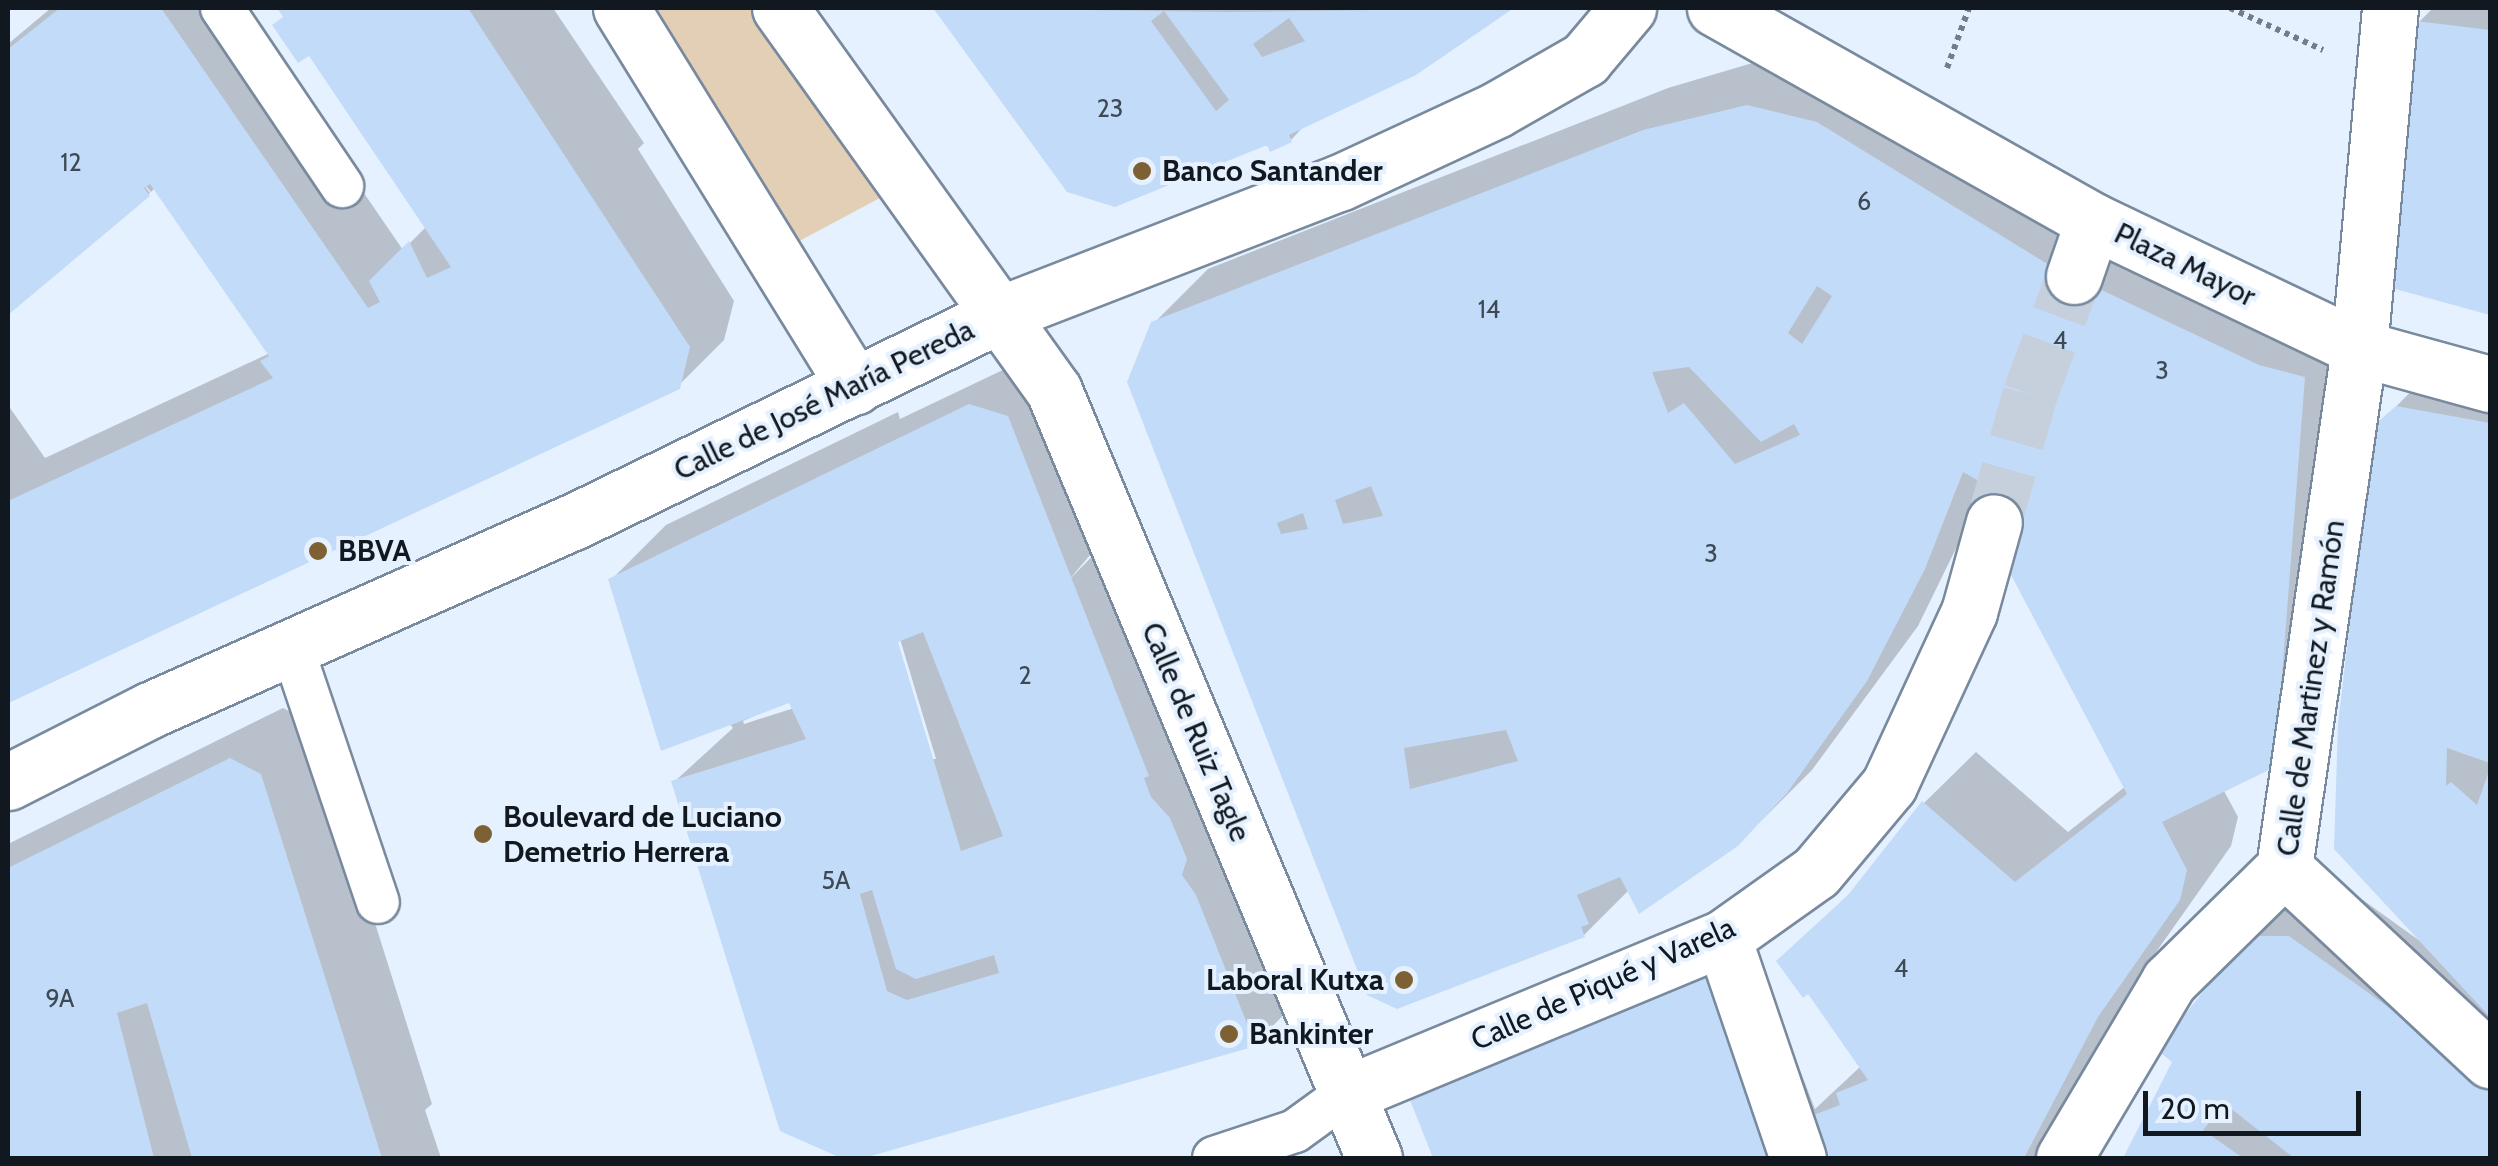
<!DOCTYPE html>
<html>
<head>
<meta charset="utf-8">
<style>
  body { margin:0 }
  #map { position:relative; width:2498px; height:1166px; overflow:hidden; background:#e6f1ff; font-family:Cabin,sans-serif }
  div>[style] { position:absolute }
  .green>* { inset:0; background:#e2cfb5 }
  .shadow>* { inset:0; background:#0003 }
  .building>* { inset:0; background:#c2dbf8 }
  .pedestrian-tunnel>* { height:55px; margin-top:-27.5px; transform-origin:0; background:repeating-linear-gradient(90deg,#c6d0dd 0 55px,transparent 0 83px) }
  .path>* { height:6px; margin-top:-3px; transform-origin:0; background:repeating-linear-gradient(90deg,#747d87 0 5px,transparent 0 10px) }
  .roads { filter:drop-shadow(2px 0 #798a9e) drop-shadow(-2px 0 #798a9e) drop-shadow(0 2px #798a9e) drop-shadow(0 -2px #798a9e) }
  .service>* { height:42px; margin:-21px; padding:0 21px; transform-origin:21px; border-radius:21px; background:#fff }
  .pedestrian>* { height:55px; margin:-27.5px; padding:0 27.5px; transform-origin:27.5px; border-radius:27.5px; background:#fff }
  .minor>* { height:55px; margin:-27.5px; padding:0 27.5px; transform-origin:27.5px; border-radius:27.5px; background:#fff }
  .trunk>* { height:55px; margin:-27.5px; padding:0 27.5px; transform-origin:27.5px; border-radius:27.5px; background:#fff }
  .dots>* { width:28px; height:28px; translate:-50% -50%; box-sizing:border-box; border:5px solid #e6f1ff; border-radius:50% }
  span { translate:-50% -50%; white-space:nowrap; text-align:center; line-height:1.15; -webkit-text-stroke:8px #e6f1ff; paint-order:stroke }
  .number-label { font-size:25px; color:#3d4955 }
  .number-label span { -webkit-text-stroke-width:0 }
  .poi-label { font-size:30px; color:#11181f; font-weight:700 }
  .left { translate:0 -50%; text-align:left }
  .right { translate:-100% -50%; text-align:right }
  .street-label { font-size:30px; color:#11181f }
  .frame { position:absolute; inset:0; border:10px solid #11181f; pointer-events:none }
  .scale { position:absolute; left:2143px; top:1091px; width:218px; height:45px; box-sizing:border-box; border:5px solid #11181f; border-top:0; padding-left:12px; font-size:30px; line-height:35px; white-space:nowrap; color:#11181f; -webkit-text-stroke:8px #e6f1ff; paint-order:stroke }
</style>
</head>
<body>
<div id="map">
  <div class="green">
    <div style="clip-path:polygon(613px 8px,787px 8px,906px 184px,775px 254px)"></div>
  </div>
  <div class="shadow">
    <div style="clip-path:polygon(51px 8px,237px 8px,403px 250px,426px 227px,280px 8px,553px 8px,644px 143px,638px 149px,734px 301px,724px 340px,678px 386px,8px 703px,8px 405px,45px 458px,270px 353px,155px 188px,151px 192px,138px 177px,150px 193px,8px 312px,8px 44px)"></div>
    <div style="clip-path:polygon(936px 8px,1509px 8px,1415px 73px,1305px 125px,1291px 140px,1068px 190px)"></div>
    <div style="clip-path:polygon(2433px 8px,2490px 8px,2490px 314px,2391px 285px,2418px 23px)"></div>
    <div style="clip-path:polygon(1776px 56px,2101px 213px,2356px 326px,2326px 713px,2223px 789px,2238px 817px,2231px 846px,2149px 962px,2047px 1158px,1435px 1158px,1411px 1096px,1740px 915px,1815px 1109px,1861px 1066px,1809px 991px,1779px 961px,1863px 881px,1924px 803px,1976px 752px,2068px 832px,2126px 786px,1988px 483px,1918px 626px,1812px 770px,1759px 823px,1629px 890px,1584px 935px,1397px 1006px,1153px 324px,1208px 269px,1668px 88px)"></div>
    <div style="clip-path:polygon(2490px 362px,2490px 1158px,2126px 1158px,2249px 938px,2301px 885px,2342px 885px,2420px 941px,2376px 427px,2428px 374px)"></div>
    <div style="clip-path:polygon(evenodd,1009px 367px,1113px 528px,1068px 581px,1122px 526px,1306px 992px,1255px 1044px,848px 1158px,782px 1129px,674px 782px,733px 728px,611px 580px,666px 525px,898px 412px,900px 419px,1009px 367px,894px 639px,900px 639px,936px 759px,931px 759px,894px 639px,1009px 367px,791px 700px,794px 708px,744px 724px,743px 721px,791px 700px)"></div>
    <div style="clip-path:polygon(283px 708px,312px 723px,432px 1104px,425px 1110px,441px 1158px,8px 1158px,8px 844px)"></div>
  </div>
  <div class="building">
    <div style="clip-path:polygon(60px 8px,161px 8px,368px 308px,380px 302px,369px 281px,409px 241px,427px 278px,451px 267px,309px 56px,298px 63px,272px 25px,283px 17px,277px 8px,468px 8px,690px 347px,680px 389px,8px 703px,8px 501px,273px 378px,260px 361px,269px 356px,150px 184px,144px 188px,150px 196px,8px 315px,8px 49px)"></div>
    <div style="clip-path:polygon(evenodd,933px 8px,1229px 12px,1514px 8px,1416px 75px,1289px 135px,1292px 142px,1270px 152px,1267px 145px,1115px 207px,1067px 192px,933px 8px,1164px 11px,1229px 100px,1216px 111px,1151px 21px,1164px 11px,933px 8px,1289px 18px,1305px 41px,1262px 57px,1253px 44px,1289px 18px)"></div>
    <div style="clip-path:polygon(2416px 21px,2490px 30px,2490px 315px,2388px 287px)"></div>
    <div style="clip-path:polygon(evenodd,1747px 105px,1817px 122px,2049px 265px,2259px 365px,2305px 377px,2275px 767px,2162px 822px,2187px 870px,2180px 900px,2098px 1017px,2024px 1158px,1815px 1158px,1800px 1120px,1840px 1105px,1836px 1093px,1868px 1080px,1808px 994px,1803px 998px,1776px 961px,1848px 895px,1922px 801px,2015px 882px,2127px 794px,2011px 575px,1986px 485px,1963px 472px,1925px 569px,1867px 681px,1787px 793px,1738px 846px,1639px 914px,1620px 877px,1577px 895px,1589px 924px,1581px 927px,1585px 937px,1397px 1009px,1367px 995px,1127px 382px,1151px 322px,1643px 130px,1747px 105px,1817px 286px,1832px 296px,1802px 344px,1788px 333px,1817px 286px,1747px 105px,1689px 367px,1761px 442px,1794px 424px,1800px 435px,1735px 464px,1684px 403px,1668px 413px,1652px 372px,1689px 367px,1747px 105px,1371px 486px,1383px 516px,1343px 524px,1335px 500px,1371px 486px,1747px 105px,1303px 513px,1308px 529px,1281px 534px,1277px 523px,1303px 513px,1747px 105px,1506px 730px,1518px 761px,1410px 789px,1404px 748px,1506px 730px)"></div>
    <div style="clip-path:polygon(evenodd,969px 404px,1008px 416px,1149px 776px,1144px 778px,1151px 797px,1170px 818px,1187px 859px,1182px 875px,1196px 895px,1256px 1046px,864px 1158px,841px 1158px,780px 1131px,671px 781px,806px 739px,789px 703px,661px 751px,608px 579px,969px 404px,923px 632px,1003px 836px,961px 851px,898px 642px,923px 632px,969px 404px,872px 890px,896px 969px,916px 979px,994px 955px,999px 973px,907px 1000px,887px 991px,860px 894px,872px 890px)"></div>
    <div style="clip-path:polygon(2396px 406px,2490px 423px,2490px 763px,2447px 748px,2446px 786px,2451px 782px,2477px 805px,2490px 768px,2490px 1017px,2334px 849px,2338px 724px,2373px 426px)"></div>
    <div style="clip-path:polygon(230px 758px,261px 774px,382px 1158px,192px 1158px,147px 1003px,117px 1013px,154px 1158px,8px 1158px,8px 868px)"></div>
    <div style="clip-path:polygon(2247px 936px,2289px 936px,2490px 1080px,2490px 1158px,2294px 1158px,2225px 1104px,2203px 1130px,2243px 1158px,2123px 1158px,2172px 1062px,2157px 1050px)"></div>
    <div style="clip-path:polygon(1701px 952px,1781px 1158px,1433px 1158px,1408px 1095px)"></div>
  </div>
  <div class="pedestrian-tunnel">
    <div style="left:1994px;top:522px;width:133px;rotate:-74.3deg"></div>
    <div style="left:2030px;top:394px;width:126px;rotate:-69.6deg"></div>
  </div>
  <div class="path">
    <div style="left:2230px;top:8px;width:102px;rotate:24.3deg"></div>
    <div style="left:1947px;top:68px;width:64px;rotate:-69.9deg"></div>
  </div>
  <div class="roads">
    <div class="service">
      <div style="left:222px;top:8px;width:215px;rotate:56deg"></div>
      <div style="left:292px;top:647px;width:269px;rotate:71.4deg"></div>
      <div style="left:1214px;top:1158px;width:85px;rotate:-18.4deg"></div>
      <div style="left:1295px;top:1131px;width:63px;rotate:-36deg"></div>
    </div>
    <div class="pedestrian">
      <div style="left:2390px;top:8px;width:341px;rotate:95.2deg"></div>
      <div style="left:2359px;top:348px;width:525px;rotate:98.21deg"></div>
      <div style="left:2284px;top:868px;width:282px;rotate:43deg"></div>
      <div style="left:2074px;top:276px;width:58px;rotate:-70.9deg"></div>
      <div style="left:1723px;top:938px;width:232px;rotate:71.2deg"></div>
      <div style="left:1346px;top:1094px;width:408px;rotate:-22.5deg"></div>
      <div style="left:1723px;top:938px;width:114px;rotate:-35.4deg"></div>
      <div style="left:1816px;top:872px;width:114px;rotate:-50deg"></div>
      <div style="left:1889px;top:785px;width:191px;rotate:-65.2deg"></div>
      <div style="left:1969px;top:612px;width:93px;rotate:-74.5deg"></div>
      <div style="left:2064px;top:1158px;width:206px;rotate:-59.3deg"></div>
      <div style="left:2169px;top:981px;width:161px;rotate:-44.5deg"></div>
    </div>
    <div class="minor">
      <div style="left:621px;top:8px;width:445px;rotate:58.3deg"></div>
      <div style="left:780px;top:8px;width:471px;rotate:54.4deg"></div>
      <div style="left:1054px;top:391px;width:831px;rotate:67.35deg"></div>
      <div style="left:1715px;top:8px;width:434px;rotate:29.4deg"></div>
      <div style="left:2093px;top:221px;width:295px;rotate:25.5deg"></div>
      <div style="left:2359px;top:348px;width:136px;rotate:15.4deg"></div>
    </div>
    <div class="trunk">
      <div style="left:8px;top:782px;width:159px;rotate:-26.9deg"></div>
      <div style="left:150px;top:710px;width:465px;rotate:-24deg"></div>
      <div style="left:575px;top:521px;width:476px;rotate:-25.9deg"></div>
      <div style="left:1003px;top:313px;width:360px;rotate:-21.2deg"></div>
      <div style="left:1339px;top:183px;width:173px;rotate:-24.9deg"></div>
      <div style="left:1496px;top:110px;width:103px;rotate:-29.8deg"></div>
      <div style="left:1585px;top:59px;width:67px;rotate:-49.9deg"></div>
    </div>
  </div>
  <div class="dots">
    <div style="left:1142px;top:171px;background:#7d6033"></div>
    <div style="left:318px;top:551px;background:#7d6033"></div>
    <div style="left:483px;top:834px;background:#7d6033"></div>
    <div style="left:1404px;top:980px;background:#7d6033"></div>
    <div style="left:1229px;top:1034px;background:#7d6033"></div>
  </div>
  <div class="number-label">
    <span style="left:1110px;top:108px">23</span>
    <span style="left:71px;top:162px">12</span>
    <span style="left:1864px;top:201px">6</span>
    <span style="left:1489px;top:309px">14</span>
    <span style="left:2060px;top:340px">4</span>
    <span style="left:2162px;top:370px">3</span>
    <span style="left:1711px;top:553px">3</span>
    <span style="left:1025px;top:675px">2</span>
    <span style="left:836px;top:880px">5A</span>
    <span style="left:1901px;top:968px">4</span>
    <span style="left:60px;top:998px">9A</span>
  </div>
  <div class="poi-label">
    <span class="left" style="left:1162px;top:171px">Banco Santander</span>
    <span class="left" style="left:338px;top:551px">BBVA</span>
    <span class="left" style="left:503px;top:834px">Boulevard de Luciano<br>Demetrio Herrera</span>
    <span class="right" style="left:1384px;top:980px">Laboral Kutxa</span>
    <span class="left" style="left:1249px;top:1034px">Bankinter</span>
  </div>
  <div class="street-label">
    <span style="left:2185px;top:265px;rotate:26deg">Plaza Mayor</span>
    <span style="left:824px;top:400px;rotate:-26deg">Calle de José María Pereda</span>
    <span style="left:2311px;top:688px;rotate:-82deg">Calle de Martinez y Ramón</span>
    <span style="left:1196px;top:732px;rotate:67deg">Calle de Ruiz Tagle</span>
    <span style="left:1603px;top:984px;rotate:-24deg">Calle de Piqué y Varela</span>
  </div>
  <div class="frame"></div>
  <div class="scale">20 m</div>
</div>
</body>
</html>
